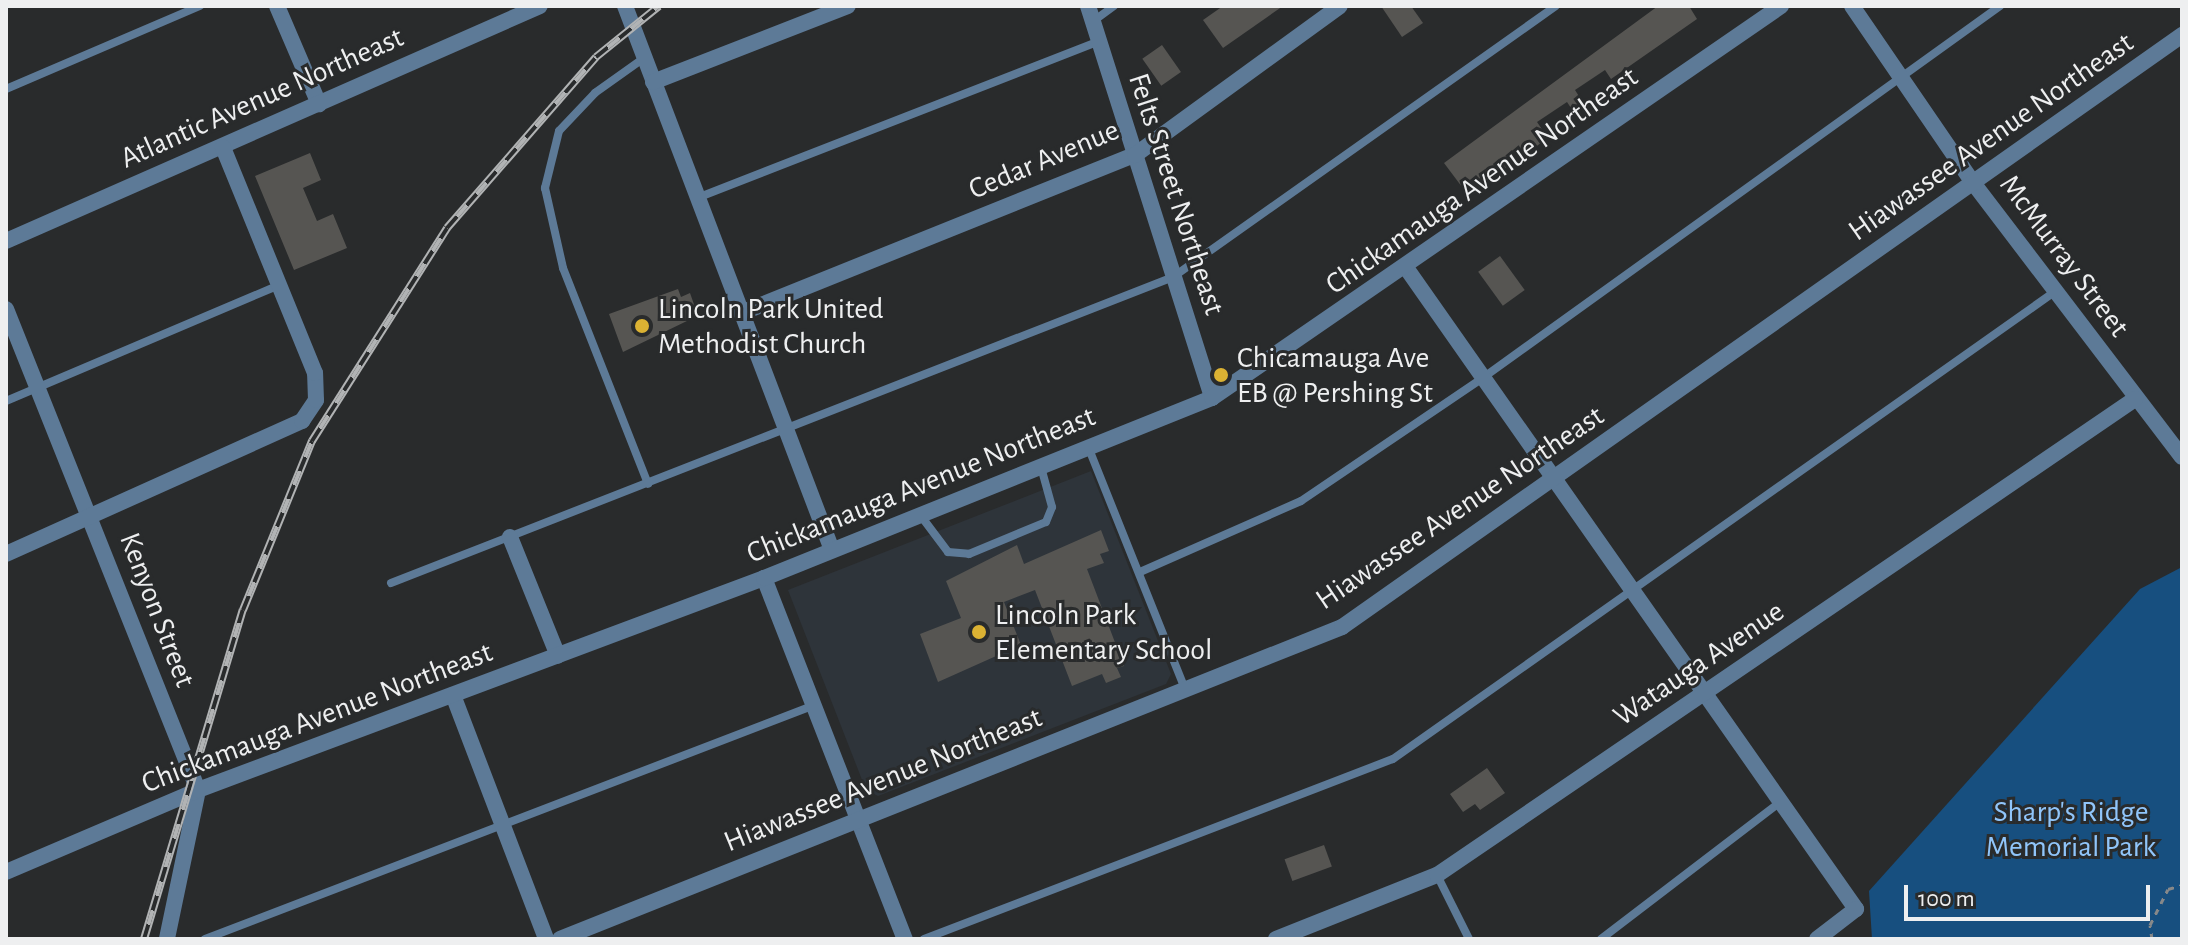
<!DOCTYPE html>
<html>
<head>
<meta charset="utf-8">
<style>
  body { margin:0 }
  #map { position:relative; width:2188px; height:945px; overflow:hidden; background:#292b2c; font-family:"Alegreya Sans",sans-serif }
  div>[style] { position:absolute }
  .built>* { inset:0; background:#2e343a }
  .green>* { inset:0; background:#174f7f }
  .building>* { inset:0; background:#565552; transform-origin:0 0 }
  .path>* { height:3px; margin-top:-1.5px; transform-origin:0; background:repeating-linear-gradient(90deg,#878889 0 6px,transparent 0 12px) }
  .lane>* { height:8px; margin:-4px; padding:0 4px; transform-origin:4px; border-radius:4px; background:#5d7a97 }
  .street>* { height:16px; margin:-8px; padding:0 8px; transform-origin:8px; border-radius:8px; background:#5d7a97 }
  .rail>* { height:8px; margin-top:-4px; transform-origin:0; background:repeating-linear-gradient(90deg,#292b2c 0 15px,#b1b3b4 0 30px); box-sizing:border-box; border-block:2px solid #b1b3b4 }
  .dots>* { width:22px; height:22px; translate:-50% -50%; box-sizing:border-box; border:4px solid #292b2c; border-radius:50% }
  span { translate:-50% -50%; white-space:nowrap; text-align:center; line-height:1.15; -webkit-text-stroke:6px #292b2c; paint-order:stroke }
  .street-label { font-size:30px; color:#eeeff0 }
  .poi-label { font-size:30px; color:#eeeff0 }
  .left { translate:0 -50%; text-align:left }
  .park-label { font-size:30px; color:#90c5fa }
  .frame { position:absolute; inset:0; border:8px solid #eeeff0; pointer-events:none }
  .scale { position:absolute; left:1904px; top:885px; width:246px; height:36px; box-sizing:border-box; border:4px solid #eeeff0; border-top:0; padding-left:10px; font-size:24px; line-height:28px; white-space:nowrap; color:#eeeff0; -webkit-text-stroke:6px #292b2c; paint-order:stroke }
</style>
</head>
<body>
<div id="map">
  <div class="built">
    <div style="clip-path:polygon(1091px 471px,1171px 674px,1166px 684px,878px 796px,866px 790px,788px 590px)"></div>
  </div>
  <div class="green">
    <div style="clip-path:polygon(2182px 567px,2182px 939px,1872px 939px,1869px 891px,2140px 589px)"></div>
  </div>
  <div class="building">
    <div style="clip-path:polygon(1223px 6px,1283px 6px,1223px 48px,1203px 20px)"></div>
    <div style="clip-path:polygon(1381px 6px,1411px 6px,1423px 23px,1402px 37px)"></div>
    <div style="clip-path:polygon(1658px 6px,1689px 6px,1697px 19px,1611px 79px,1605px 70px,1575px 90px,1582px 101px,1571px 108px,1567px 102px,1537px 122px,1548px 138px,1468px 195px,1444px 163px)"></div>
    <div style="left:1162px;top:45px;width:33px;height:24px;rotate:55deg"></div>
    <div style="clip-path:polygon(310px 153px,321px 180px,303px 188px,317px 221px,333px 214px,347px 248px,294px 270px,255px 176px)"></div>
    <div style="left:1500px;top:256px;width:42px;height:27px;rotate:54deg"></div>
    <div style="clip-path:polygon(678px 289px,681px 297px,690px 293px,696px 310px,687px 313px,689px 320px,623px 352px,609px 314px)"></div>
    <div style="clip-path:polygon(1101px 530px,1109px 551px,1100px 554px,1104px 563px,1087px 569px,1124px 666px,1117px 668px,1121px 677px,1106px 683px,1102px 674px,1072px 686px,1035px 590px,1004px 602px,1021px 645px,938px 682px,920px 634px,961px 618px,946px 581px,1017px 545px,1024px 564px)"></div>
    <div style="clip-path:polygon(1487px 768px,1505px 793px,1480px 810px,1475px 804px,1463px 812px,1450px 794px)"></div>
    <div style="left:1324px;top:845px;width:23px;height:42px;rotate:70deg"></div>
  </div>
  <div class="path">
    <div style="left:2152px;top:939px;width:14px;rotate:-98deg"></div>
    <div style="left:2150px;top:925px;width:40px;rotate:-63.4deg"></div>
    <div style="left:2168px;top:889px;width:15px;rotate:-16deg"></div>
  </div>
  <div class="lane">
    <div style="left:1092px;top:22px;width:27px;rotate:-36deg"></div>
    <div style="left:644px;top:58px;width:60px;rotate:144.5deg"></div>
    <div style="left:595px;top:93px;width:52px;rotate:133.5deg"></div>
    <div style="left:559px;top:131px;width:59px;rotate:103.8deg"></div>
    <div style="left:545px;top:188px;width:82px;rotate:77.3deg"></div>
    <div style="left:563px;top:268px;width:232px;rotate:68.5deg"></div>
    <div style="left:6px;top:89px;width:211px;rotate:-23.2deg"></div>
    <div style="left:697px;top:198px;width:430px;rotate:-21.3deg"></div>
    <div style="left:6px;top:401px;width:297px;rotate:-23deg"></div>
    <div style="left:1089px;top:449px;width:258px;rotate:68.2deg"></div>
    <div style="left:921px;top:516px;width:45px;rotate:53.1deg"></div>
    <div style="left:948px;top:552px;width:21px;rotate:5deg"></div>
    <div style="left:969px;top:554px;width:83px;rotate:-22.6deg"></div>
    <div style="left:1046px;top:522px;width:16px;rotate:-68deg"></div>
    <div style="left:1052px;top:507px;width:41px;rotate:-105.4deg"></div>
    <div style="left:1140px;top:572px;width:176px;rotate:-23.8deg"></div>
    <div style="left:1301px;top:501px;width:221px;rotate:-34.1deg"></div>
    <div style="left:1484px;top:377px;width:636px;rotate:-35.72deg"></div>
    <div style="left:391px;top:583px;width:840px;rotate:-21.37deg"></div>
    <div style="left:1173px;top:277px;width:469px;rotate:-35.3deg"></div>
    <div style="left:1437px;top:875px;width:72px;rotate:63.4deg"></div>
    <div style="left:205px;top:939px;width:653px;rotate:-20.99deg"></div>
    <div style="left:924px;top:939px;width:502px;rotate:-21deg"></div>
    <div style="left:1393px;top:759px;width:813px;rotate:-35.23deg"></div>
    <div style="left:1601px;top:939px;width:225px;rotate:-37.4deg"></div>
  </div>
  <div class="street">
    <div style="left:277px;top:6px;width:107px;rotate:66.8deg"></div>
    <div style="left:625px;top:6px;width:582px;rotate:69.17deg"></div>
    <div style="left:1088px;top:6px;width:411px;rotate:72.4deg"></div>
    <div style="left:1852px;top:6px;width:216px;rotate:55.6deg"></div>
    <div style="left:1974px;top:184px;width:343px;rotate:52.7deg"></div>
    <div style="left:653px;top:82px;width:209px;rotate:-21.3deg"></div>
    <div style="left:6px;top:241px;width:583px;rotate:-23.75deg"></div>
    <div style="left:1407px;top:269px;width:782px;rotate:54.95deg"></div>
    <div style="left:1856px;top:909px;width:49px;rotate:142.4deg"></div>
    <div style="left:6px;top:309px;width:518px;rotate:68.24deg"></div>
    <div style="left:198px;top:790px;width:152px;rotate:101.8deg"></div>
    <div style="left:741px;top:313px;width:424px;rotate:-21.9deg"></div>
    <div style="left:1135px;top:155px;width:253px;rotate:-36deg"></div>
    <div style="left:510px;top:537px;width:128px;rotate:68deg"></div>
    <div style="left:6px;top:554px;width:325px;rotate:-24.2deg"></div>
    <div style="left:302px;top:421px;width:25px;rotate:-56deg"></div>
    <div style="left:316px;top:400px;width:27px;rotate:-92deg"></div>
    <div style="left:315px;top:373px;width:244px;rotate:-112.2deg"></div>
    <div style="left:764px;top:578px;width:388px;rotate:68.7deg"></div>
    <div style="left:453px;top:695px;width:261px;rotate:69.1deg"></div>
    <div style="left:6px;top:872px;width:209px;rotate:-23.1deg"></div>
    <div style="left:198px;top:790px;width:604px;rotate:-20.53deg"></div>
    <div style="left:764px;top:578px;width:483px;rotate:-21.9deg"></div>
    <div style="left:1212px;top:398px;width:691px;rotate:-34.56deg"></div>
    <div style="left:560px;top:939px;width:842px;rotate:-21.75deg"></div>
    <div style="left:1342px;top:627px;width:1028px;rotate:-35.17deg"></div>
    <div style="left:1276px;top:939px;width:173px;rotate:-21.7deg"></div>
    <div style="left:1437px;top:875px;width:845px;rotate:-34.29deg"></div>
  </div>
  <div class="rail">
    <div style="left:144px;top:939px;width:344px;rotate:-73.3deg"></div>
    <div style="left:243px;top:610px;width:183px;rotate:-67.8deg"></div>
    <div style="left:312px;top:441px;width:252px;rotate:-57.6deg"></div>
    <div style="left:447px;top:228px;width:227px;rotate:-48.9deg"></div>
    <div style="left:596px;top:57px;width:81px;rotate:-39deg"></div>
  </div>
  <div class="dots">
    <div style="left:642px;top:326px;background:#dbb233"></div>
    <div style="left:1221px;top:375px;background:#dbb233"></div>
    <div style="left:979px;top:632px;background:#dbb233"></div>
  </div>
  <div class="street-label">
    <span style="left:262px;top:98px;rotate:-24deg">Atlantic Avenue Northeast</span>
    <span style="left:1991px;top:137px;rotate:-35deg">Hiawassee Avenue Northeast</span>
    <span style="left:1044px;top:160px;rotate:-23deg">Cedar Avenue</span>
    <span style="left:1482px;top:181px;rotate:-35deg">Chickamauga Avenue Northeast</span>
    <span style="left:1176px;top:194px;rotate:72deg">Felts Street Northeast</span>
    <span style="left:2064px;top:256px;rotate:53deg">McMurray Street</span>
    <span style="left:921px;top:485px;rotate:-22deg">Chickamauga Avenue Northeast</span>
    <span style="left:1460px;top:508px;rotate:-34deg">Hiawassee Avenue Northeast</span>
    <span style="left:157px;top:610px;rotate:69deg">Kenyon Street</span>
    <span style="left:1699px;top:664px;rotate:-34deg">Watauga Avenue</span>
    <span style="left:317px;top:718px;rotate:-21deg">Chickamauga Avenue Northeast</span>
    <span style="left:883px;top:780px;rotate:-22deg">Hiawassee Avenue Northeast</span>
  </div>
  <div class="poi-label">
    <span class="left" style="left:658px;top:326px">Lincoln Park United<br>Methodist Church</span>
    <span class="left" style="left:1237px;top:375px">Chicamauga Ave<br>EB @ Pershing St</span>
    <span class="left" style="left:995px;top:632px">Lincoln Park<br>Elementary School</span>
  </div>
  <div class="park-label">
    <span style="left:2071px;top:829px">Sharp's Ridge<br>Memorial Park</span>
  </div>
  <div class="frame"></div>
  <div class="scale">100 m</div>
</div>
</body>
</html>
